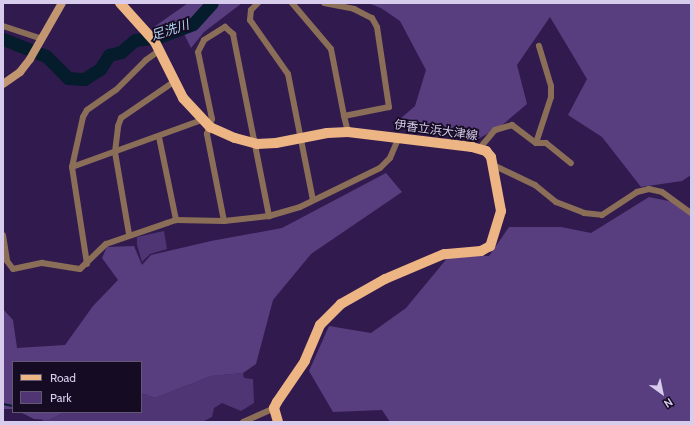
<!DOCTYPE html>
<html>
<head>
<meta charset="utf-8">
<style>
  body { margin:0 }
  #map { position:relative; width:694px; height:425px; overflow:hidden; background:#311a4e; font-family:Cabin,"Noto Sans JP",sans-serif }
  div>[style] { position:absolute }
  .green>* { inset:0; background:#4f3573 }
  .forest>* { inset:0; background:#593e7f }
  .stream>* { height:2px; margin:-1px; padding:0 1px; transform-origin:1px; border-radius:1px; background:#041c2b }
  .river>* { height:13px; margin:-6.5px; padding:0 6.5px; transform-origin:6.5px; border-radius:6.5px; background:#041c2b }
  .street>* { height:6px; margin:-3px; padding:0 3px; transform-origin:3px; border-radius:3px; background:#8a6e58 }
  .secondary>* { height:8px; margin:-4px; padding:0 4px; transform-origin:4px; border-radius:4px; background:#c29671 }
  .primary>* { height:10px; margin:-5px; padding:0 5px; transform-origin:5px; border-radius:5px; background:#edb484 }
  span { translate:-50% -50%; white-space:nowrap; text-align:center; line-height:1.15; -webkit-text-stroke:3.5px #150b22; paint-order:stroke }
  .street-label { font-size:12px; color:#d8cced }
  .water-label { font-size:13px; color:#b1d5f1; font-style:italic }
  .frame { position:absolute; inset:0; border:4px solid #d8cced; pointer-events:none }
  .legend { position:absolute; left:12px; top:361px; width:130px; height:52px; box-sizing:border-box; background:#150b22; border:1px solid #635873; margin:0; padding:5px 7px; list-style:none; font-size:12px; color:#d8cced }
  .legend li { display:flex; align-items:center; gap:8px; height:20px }
  .legend b { width:20px; border:1px solid #635873 }
  .north { position:absolute; left:642px; top:373px; width:40px; height:40px; -webkit-text-stroke:3px #150b22; paint-order:stroke; rotate:147deg; font-size:11px; font-weight:700; line-height:16px; text-align:center; color:#d8cced }
  .north::after { content:''; display:block; margin:auto; width:14px; height:18px; background:#d8cced; clip-path:polygon(50% 0,100% 100%,50% 72%,0 100%) }
</style>
</head>
<body>
<div id="map">
  <div class="green">
    <div style="clip-path:polygon(164px 231px,167px 249px,150px 254px,142px 262px,137px 245px,137px 237px)"></div>
    <div style="clip-path:polygon(243px 373px,244px 378px,253px 379px,254px 403px,241px 411px,222px 403px,214px 408px,212px 417px,202px 422px,43px 422px,42px 419px,49px 420px,65px 412px,141px 412px,141px 393px,155px 398px,211px 376px)"></div>
  </div>
  <div class="forest">
    <div style="clip-path:polygon(188px 3px,242px 3px,204px 32px,191px 48px,183px 32px,154px 27px)"></div>
    <div style="clip-path:polygon(368px 3px,691px 3px,691px 175px,682px 181px,641px 187px,602px 137px,568px 115px,587px 79px,550px 17px,517px 65px,527px 104px,501px 126px,478px 139px,400px 119px,415px 106px,426px 70px,400px 21px,381px 8px)"></div>
    <div style="clip-path:polygon(386px 173px,402px 192px,311px 254px,273px 300px,256px 364px,243px 373px,211px 376px,155px 398px,141px 393px,141px 362px,13px 362px,13px 409px,3px 409px,3px 309px,13px 320px,17px 348px,65px 345px,93px 306px,118px 280px,102px 258px,107px 247px,134px 246px,142px 265px,151px 255px,211px 241px,282px 228px)"></div>
    <div style="clip-path:polygon(649px 197px,678px 203px,691px 212px,691px 422px,390px 422px,382px 410px,333px 412px,309px 371px,329px 326px,371px 333px,406px 308px,449px 256px,489px 256px,509px 227px,561px 227px,591px 233px)"></div>
    <div style="clip-path:polygon(20px 412px,65px 412px,49px 420px,34px 419px)"></div>
  </div>
  <div class="stream">
    <div style="left:3px;top:404px;width:10px;rotate:11deg"></div>
  </div>
  <div class="river">
    <div style="left:3px;top:39px;width:46px;rotate:21.6deg"></div>
    <div style="left:46px;top:56px;width:31px;rotate:45deg"></div>
    <div style="left:68px;top:78px;width:16px;rotate:4deg"></div>
    <div style="left:84px;top:79px;width:19px;rotate:-32deg"></div>
    <div style="left:100px;top:69px;width:17px;rotate:-57deg"></div>
    <div style="left:109px;top:55px;width:12px;rotate:-14deg"></div>
    <div style="left:121px;top:52px;width:18px;rotate:-41deg"></div>
    <div style="left:135px;top:40px;width:24px;rotate:-7deg"></div>
    <div style="left:159px;top:37px;width:36px;rotate:-21deg"></div>
    <div style="left:193px;top:24px;width:28px;rotate:-48deg"></div>
  </div>
  <div class="street">
    <div style="left:258px;top:3px;width:10px;rotate:135deg"></div>
    <div style="left:251px;top:10px;width:10px;rotate:96deg"></div>
    <div style="left:250px;top:20px;width:66px;rotate:54.9deg"></div>
    <div style="left:288px;top:74px;width:128px;rotate:78.8deg"></div>
    <div style="left:292px;top:3px;width:60px;rotate:49.7deg"></div>
    <div style="left:331px;top:49px;width:68px;rotate:79deg"></div>
    <div style="left:324px;top:3px;width:31px;rotate:11deg"></div>
    <div style="left:354px;top:9px;width:20px;rotate:27deg"></div>
    <div style="left:372px;top:18px;width:10px;rotate:61deg"></div>
    <div style="left:377px;top:27px;width:81px;rotate:81.5deg"></div>
    <div style="left:389px;top:107px;width:46px;rotate:168.7deg"></div>
    <div style="left:344px;top:116px;width:16px;rotate:76deg"></div>
    <div style="left:3px;top:26px;width:41px;rotate:18.4deg"></div>
    <div style="left:159px;top:137px;width:85px;rotate:78.4deg"></div>
    <div style="left:536px;top:143px;width:48px;rotate:-71.9deg"></div>
    <div style="left:551px;top:97px;width:11px;rotate:-90deg"></div>
    <div style="left:551px;top:86px;width:42px;rotate:-106.7deg"></div>
    <div style="left:479px;top:149px;width:25px;rotate:-50deg"></div>
    <div style="left:495px;top:130px;width:18px;rotate:-16deg"></div>
    <div style="left:512px;top:125px;width:30px;rotate:37deg"></div>
    <div style="left:536px;top:143px;width:10px"></div>
    <div style="left:546px;top:143px;width:32px;rotate:39deg"></div>
    <div style="left:493px;top:165px;width:47px;rotate:25.5deg"></div>
    <div style="left:535px;top:185px;width:27px;rotate:39deg"></div>
    <div style="left:556px;top:202px;width:30px;rotate:21deg"></div>
    <div style="left:584px;top:213px;width:18px;rotate:6deg"></div>
    <div style="left:602px;top:215px;width:42px;rotate:-33.3deg"></div>
    <div style="left:637px;top:192px;width:12px;rotate:-14deg"></div>
    <div style="left:649px;top:189px;width:13px;rotate:13deg"></div>
    <div style="left:662px;top:192px;width:36px;rotate:36deg"></div>
    <div style="left:72px;top:167px;width:138px;rotate:-19.9deg"></div>
    <div style="left:224px;top:221px;width:89px;rotate:-101.1deg"></div>
    <div style="left:207px;top:134px;width:16px;rotate:-72deg"></div>
    <div style="left:212px;top:119px;width:68px;rotate:-101.8deg"></div>
    <div style="left:198px;top:52px;width:13px;rotate:-63deg"></div>
    <div style="left:204px;top:40px;width:25px;rotate:-32deg"></div>
    <div style="left:225px;top:27px;width:11px;rotate:41deg"></div>
    <div style="left:233px;top:34px;width:186px;rotate:78.8deg"></div>
    <div style="left:129px;top:234px;width:83px;rotate:-99.7deg"></div>
    <div style="left:115px;top:152px;width:26px;rotate:-83deg"></div>
    <div style="left:118px;top:126px;width:9px;rotate:-69deg"></div>
    <div style="left:121px;top:118px;width:65px;rotate:-34.4deg"></div>
    <div style="left:3px;top:235px;width:26px;rotate:81deg"></div>
    <div style="left:7px;top:261px;width:10px;rotate:53deg"></div>
    <div style="left:13px;top:269px;width:30px;rotate:-12deg"></div>
    <div style="left:42px;top:263px;width:38px;rotate:9deg"></div>
    <div style="left:80px;top:269px;width:36px;rotate:-44deg"></div>
    <div style="left:106px;top:244px;width:65px;rotate:-19deg"></div>
    <div style="left:167px;top:223px;width:9px;rotate:-18deg"></div>
    <div style="left:176px;top:220px;width:48px;rotate:1.2deg"></div>
    <div style="left:224px;top:221px;width:45px;rotate:-6.3deg"></div>
    <div style="left:269px;top:216px;width:32px;rotate:-16deg"></div>
    <div style="left:300px;top:207px;width:89px;rotate:-26deg"></div>
    <div style="left:380px;top:168px;width:14px;rotate:-45deg"></div>
    <div style="left:390px;top:158px;width:23px;rotate:-67deg"></div>
    <div style="left:87px;top:264px;width:98px;rotate:-98.8deg"></div>
    <div style="left:72px;top:167px;width:51px;rotate:-77.6deg"></div>
    <div style="left:83px;top:117px;width:8px;rotate:-60deg"></div>
    <div style="left:87px;top:110px;width:35px;rotate:-35deg"></div>
    <div style="left:116px;top:90px;width:42px;rotate:-45deg"></div>
    <div style="left:146px;top:60px;width:16px;rotate:-35deg"></div>
    <div style="left:243px;top:422px;width:34px;rotate:-24deg"></div>
  </div>
  <div class="secondary">
    <div style="left:3px;top:84px;width:21px;rotate:-35deg"></div>
    <div style="left:20px;top:72px;width:16px;rotate:-52deg"></div>
    <div style="left:30px;top:59px;width:64px;rotate:-60.3deg"></div>
  </div>
  <div class="primary">
    <div style="left:120px;top:3px;width:52px;rotate:48.1deg"></div>
    <div style="left:155px;top:42px;width:63px;rotate:63.4deg"></div>
    <div style="left:183px;top:98px;width:40px;rotate:47deg"></div>
    <div style="left:210px;top:127px;width:27px;rotate:24deg"></div>
    <div style="left:235px;top:138px;width:23px;rotate:15deg"></div>
    <div style="left:257px;top:144px;width:19px;rotate:-3deg"></div>
    <div style="left:276px;top:143px;width:52px;rotate:-11.1deg"></div>
    <div style="left:327px;top:133px;width:21px;rotate:-3deg"></div>
    <div style="left:348px;top:132px;width:125px;rotate:6.9deg"></div>
    <div style="left:472px;top:147px;width:15px;rotate:16deg"></div>
    <div style="left:486px;top:151px;width:8px;rotate:50deg"></div>
    <div style="left:491px;top:157px;width:55px;rotate:79.5deg"></div>
    <div style="left:501px;top:211px;width:37px;rotate:107deg"></div>
    <div style="left:490px;top:246px;width:10px;rotate:151deg"></div>
    <div style="left:481px;top:251px;width:37px;rotate:175deg"></div>
    <div style="left:444px;top:254px;width:64px;rotate:157deg"></div>
    <div style="left:385px;top:279px;width:51px;rotate:150.4deg"></div>
    <div style="left:341px;top:304px;width:30px;rotate:135deg"></div>
    <div style="left:320px;top:325px;width:39px;rotate:113deg"></div>
    <div style="left:305px;top:361px;width:50px;rotate:124.3deg"></div>
    <div style="left:277px;top:402px;width:7px;rotate:117deg"></div>
    <div style="left:274px;top:408px;width:15px;rotate:74deg"></div>
  </div>
  <div class="street-label">
    <span style="left:436px;top:130px;rotate:8deg">伊香立浜大津線</span>
  </div>
  <div class="water-label">
    <span style="left:170px;top:30px;rotate:-18deg">足洗川</span>
  </div>
  <div class="frame"></div>
  <ul class="legend">
  <li><b style="height:5px;background:#edb484"></b>Road</li>
  <li><b style="height:11px;background:#4f3573"></b>Park</li>
  </ul>
  <div class="north">N</div>
</div>
</body>
</html>
